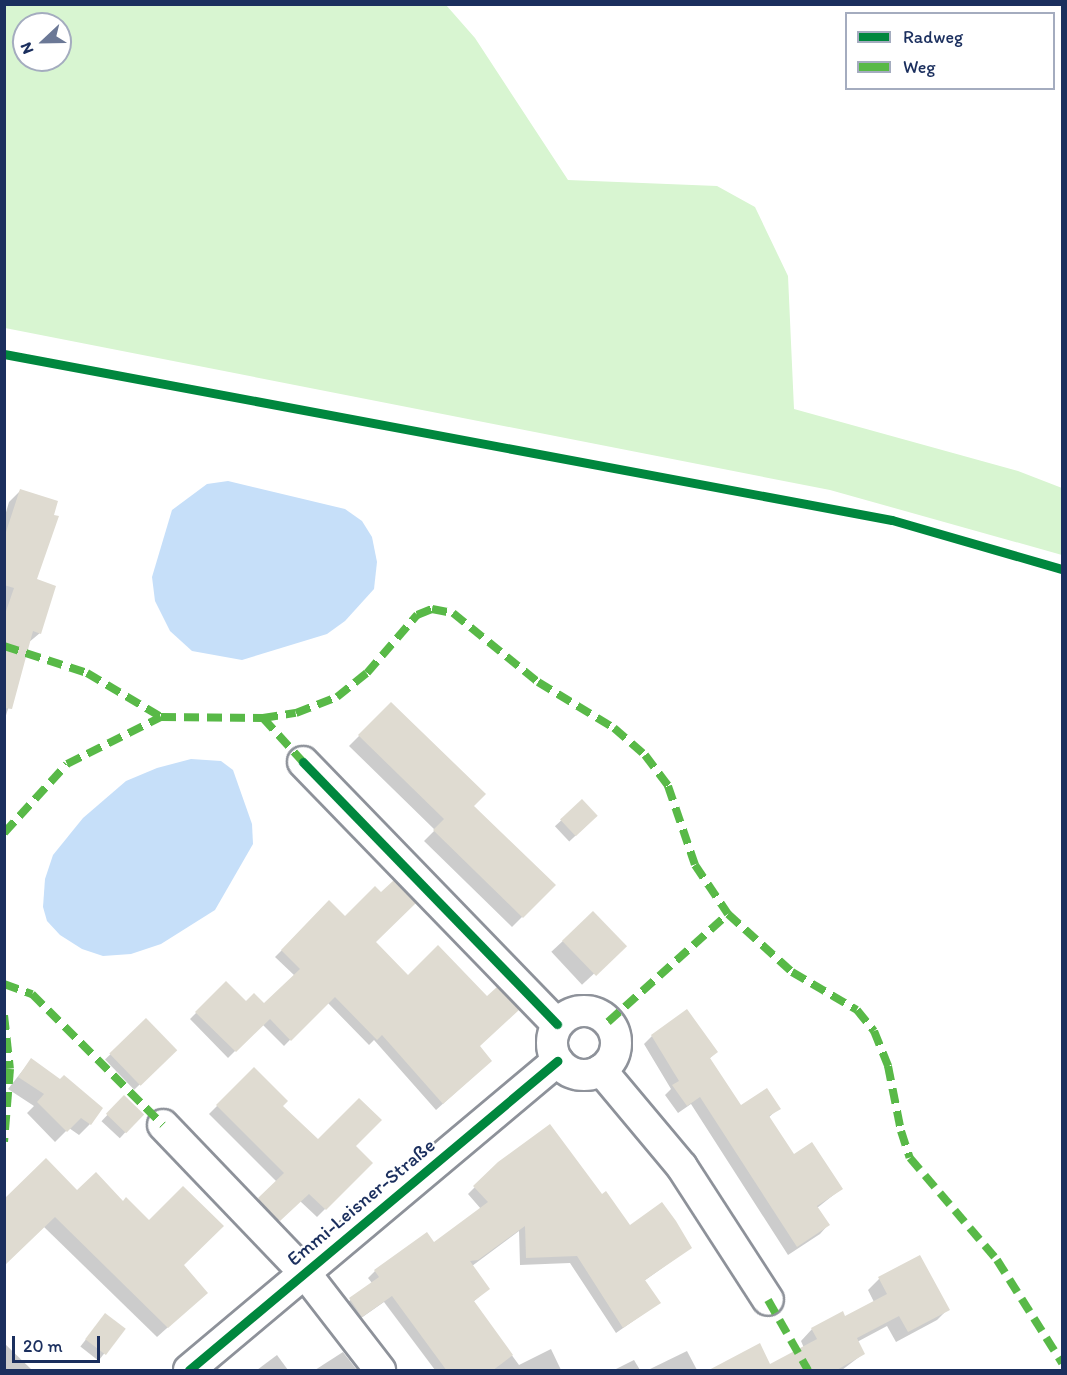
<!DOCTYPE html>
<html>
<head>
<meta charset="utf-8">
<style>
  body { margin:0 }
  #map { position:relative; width:1067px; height:1375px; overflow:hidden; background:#fff; font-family:Itim,sans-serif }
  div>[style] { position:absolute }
  .green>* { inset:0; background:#d8f5d1 }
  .water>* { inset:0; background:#c6dff9 }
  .shadow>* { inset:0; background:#0003; transform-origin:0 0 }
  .building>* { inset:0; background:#dfdbd1; transform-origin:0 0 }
  .roads { filter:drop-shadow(2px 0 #8e929a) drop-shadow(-2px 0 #8e929a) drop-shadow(0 2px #8e929a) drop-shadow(0 -2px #8e929a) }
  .minor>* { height:30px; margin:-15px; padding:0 15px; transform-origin:15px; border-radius:15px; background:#fff }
  .minor>.ring { margin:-15px; padding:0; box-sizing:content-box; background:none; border:30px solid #fff; border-radius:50% }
  .quiet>* { height:8px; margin-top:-4px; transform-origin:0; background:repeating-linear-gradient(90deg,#58b947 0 15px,transparent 0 23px) }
  .cycleway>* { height:9px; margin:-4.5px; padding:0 4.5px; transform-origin:4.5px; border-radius:4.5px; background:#00873e }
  span { translate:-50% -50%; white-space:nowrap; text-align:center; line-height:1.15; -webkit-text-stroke:5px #fff; paint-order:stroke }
  .street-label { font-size:20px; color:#1b2f5e }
  .frame { position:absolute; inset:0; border:6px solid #1b2f5e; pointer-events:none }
  .legend { position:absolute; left:845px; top:12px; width:210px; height:78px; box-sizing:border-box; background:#fff; border:2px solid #a4acbf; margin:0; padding:8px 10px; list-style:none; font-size:18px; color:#1b2f5e }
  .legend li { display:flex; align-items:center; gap:12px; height:30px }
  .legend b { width:30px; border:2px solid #a4acbf }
  .north { position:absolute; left:12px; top:12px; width:60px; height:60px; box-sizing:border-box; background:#fff; border:2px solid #a4acbf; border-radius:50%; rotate:248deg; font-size:16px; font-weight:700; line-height:24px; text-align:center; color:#1b2f5e }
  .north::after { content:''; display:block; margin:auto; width:21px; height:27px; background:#6b7896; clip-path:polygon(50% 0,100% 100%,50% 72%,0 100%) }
  .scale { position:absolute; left:12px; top:1336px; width:88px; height:27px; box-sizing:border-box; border:3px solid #1b2f5e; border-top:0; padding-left:8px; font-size:18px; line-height:21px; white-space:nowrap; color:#1b2f5e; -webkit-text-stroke:4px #fff; paint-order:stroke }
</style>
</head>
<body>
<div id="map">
  <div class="green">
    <div style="clip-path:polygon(evenodd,4px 5px,446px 5px,475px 38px,568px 180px,717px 186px,755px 207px,788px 276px,794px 409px,1018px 471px,1062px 488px,1062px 555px,830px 490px,5px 328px,4px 5px,24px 24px,60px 24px,60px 60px,24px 60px,24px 24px)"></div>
  </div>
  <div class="water">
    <div style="clip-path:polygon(228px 481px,345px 509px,362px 521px,372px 537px,377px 562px,374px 589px,345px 621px,327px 634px,242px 660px,192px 651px,170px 631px,155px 601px,152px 577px,172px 510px,207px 484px)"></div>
    <div style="clip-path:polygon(191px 759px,221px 761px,233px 770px,252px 824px,253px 844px,215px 910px,161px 944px,131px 954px,103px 956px,82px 949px,60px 935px,47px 921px,43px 907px,45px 879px,53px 855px,83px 818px,126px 781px,157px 768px)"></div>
  </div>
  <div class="shadow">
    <div style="clip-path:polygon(20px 491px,40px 633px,28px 643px,4px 722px,4px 519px,9px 502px)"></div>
    <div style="clip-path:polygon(391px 704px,472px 806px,554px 885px,512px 927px,424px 841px,435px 830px,349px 746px)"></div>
    <div style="left:582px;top:801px;width:21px;height:37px;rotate:47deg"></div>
    <div style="clip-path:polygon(329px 903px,478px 1047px,484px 1067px,436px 1110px,374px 1040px,369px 1045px,327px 1002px,284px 1046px,262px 1024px,228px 1058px,190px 1019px,226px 983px,246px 1003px,264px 1005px,295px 976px,275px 957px)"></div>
    <div style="left:593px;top:913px;width:45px;height:57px;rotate:47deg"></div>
    <div style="left:146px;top:1020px;width:42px;height:57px;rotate:46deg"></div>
    <div style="clip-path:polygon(652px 1036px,716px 1052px,709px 1059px,741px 1107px,779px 1108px,768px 1118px,793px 1156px,841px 1189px,817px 1208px,828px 1225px,820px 1234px,788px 1255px,691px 1104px,678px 1113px,665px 1095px,671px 1089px,644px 1044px)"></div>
    <div style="clip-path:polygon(31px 1060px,90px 1124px,79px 1135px,69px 1128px,55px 1142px,27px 1113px,34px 1106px,8px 1089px)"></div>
    <div style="clip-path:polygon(254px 1069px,281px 1106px,318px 1141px,354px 1146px,371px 1163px,317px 1217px,300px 1201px,271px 1228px,251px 1207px,277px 1182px,209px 1114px)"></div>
    <div style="left:124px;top:1097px;width:25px;height:33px;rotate:43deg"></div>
    <div style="clip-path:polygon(499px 1163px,601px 1196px,630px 1227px,690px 1248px,644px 1281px,659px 1303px,616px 1333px,570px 1263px,520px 1265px,519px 1231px,472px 1266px,488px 1289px,473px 1302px,519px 1365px,551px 1349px,561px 1370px,435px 1370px,384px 1302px,354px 1323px,343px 1306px,372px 1283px,368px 1278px,375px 1271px,427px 1234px,434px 1244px,481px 1209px,468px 1194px)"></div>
    <div style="clip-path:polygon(77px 1192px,182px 1266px,195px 1303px,157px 1337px,43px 1226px)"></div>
    <div style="clip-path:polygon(920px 1257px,948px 1309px,937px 1320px,896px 1342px,887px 1326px,857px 1342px,863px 1354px,842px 1370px,714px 1370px,770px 1366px,804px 1348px,801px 1341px,812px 1329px,842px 1313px,845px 1318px,874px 1302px,868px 1290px,879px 1279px)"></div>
    <div style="left:105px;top:1315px;width:23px;height:40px;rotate:38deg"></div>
    <div style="clip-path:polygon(4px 1343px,32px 1370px,4px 1370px)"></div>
    <div style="clip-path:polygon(687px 1351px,697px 1370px,648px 1370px)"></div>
    <div style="clip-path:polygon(343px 1352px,357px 1370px,315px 1370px)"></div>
    <div style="clip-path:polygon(277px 1355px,288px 1370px,257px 1370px)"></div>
    <div style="clip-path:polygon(634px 1360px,640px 1370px,614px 1370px)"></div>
  </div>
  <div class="building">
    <div style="clip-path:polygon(20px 489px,58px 501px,54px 515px,59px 516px,37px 579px,56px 586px,41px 634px,33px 631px,12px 709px,4px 708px,4px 617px,14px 588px,4px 585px,4px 538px)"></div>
    <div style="clip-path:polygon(391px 702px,486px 794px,474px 806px,556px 885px,523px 918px,433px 830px,444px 819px,358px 735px)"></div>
    <div style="left:582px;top:799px;width:23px;height:30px;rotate:47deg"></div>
    <div style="clip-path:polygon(394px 880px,416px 903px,376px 942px,408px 975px,438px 945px,487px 996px,497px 987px,519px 1010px,480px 1046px,492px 1061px,443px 1104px,382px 1035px,377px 1040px,335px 997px,291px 1041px,270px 1019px,236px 1052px,195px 1012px,226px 981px,246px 1001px,254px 993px,264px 1003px,300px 969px,281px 950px,329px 900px,345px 916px,375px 886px,381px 892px)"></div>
    <div style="left:593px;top:911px;width:49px;height:43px;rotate:46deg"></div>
    <div style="clip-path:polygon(687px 1009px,718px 1052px,710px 1058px,741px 1105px,767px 1088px,781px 1109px,769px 1116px,794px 1154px,812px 1142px,843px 1189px,817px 1206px,830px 1225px,797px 1247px,700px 1097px,687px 1106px,672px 1085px,679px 1081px,651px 1035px)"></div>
    <div style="left:146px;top:1018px;width:45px;height:51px;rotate:46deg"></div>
    <div style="clip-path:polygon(31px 1058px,60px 1079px,64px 1075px,103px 1108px,91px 1125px,81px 1118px,67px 1132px,37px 1102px,44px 1094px,18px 1077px)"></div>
    <div style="clip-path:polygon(254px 1067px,288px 1101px,283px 1106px,318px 1139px,359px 1098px,382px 1120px,356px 1146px,373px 1163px,326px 1210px,309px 1194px,280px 1221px,258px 1198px,284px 1173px,216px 1105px)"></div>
    <div style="left:124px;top:1095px;width:28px;height:26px;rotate:44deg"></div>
    <div style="clip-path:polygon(550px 1124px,602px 1194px,606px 1191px,630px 1225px,662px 1202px,676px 1221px,692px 1248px,645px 1280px,661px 1303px,623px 1328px,577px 1256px,526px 1258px,525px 1226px,478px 1260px,470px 1261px,490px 1289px,474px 1301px,513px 1355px,492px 1371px,447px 1371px,392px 1296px,362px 1317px,349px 1298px,379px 1277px,374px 1270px,427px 1232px,434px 1242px,488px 1202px,473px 1186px,498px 1162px)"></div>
    <div style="clip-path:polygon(46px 1158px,77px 1190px,96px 1172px,123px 1201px,126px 1197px,149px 1220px,183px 1186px,224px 1226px,184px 1265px,208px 1293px,168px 1328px,55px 1217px,4px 1266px,4px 1199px)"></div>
    <div style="clip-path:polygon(920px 1255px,950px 1310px,908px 1332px,899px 1316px,857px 1338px,865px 1354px,835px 1371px,707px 1371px,760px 1343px,770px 1364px,817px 1339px,811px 1328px,843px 1311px,845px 1316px,887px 1294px,878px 1277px)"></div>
    <div style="left:105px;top:1313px;width:26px;height:33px;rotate:37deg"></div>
  </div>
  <div class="roads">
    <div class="minor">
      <div style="left:303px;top:762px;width:365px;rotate:45.9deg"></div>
      <div class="ring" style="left:552px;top:1011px;width:34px;height:34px"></div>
      <div style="left:601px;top:1070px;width:126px;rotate:50.1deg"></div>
      <div style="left:682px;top:1167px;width:158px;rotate:57.1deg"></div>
      <div style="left:163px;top:1125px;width:205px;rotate:46.2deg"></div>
      <div style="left:305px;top:1273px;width:123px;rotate:52.3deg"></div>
      <div style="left:189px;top:1370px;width:481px;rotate:-40deg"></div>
    </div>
  </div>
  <div class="quiet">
    <div style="left:4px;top:646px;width:87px;rotate:18deg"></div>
    <div style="left:87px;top:673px;width:86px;rotate:30.7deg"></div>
    <div style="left:263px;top:718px;width:59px;rotate:47.7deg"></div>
    <div style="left:4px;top:833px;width:93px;rotate:-47.6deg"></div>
    <div style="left:67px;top:764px;width:105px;rotate:-26.6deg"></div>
    <div style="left:161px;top:717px;width:102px;rotate:0.6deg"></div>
    <div style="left:263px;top:718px;width:33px;rotate:-9deg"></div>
    <div style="left:296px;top:713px;width:44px;rotate:-21.3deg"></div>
    <div style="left:337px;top:697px;width:38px;rotate:-39deg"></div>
    <div style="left:367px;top:673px;width:77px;rotate:-49.2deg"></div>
    <div style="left:417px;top:615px;width:16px;rotate:-22deg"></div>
    <div style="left:432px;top:609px;width:21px;rotate:11deg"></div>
    <div style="left:453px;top:613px;width:109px;rotate:39.1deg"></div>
    <div style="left:538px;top:682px;width:89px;rotate:31.2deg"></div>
    <div style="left:614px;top:728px;width:41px;rotate:41.1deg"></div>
    <div style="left:645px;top:755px;width:39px;rotate:53deg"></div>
    <div style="left:668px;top:786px;width:83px;rotate:71.1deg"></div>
    <div style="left:695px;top:865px;width:59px;rotate:56deg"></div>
    <div style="left:728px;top:914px;width:86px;rotate:42.2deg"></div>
    <div style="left:792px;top:972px;width:75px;rotate:30.3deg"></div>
    <div style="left:857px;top:1010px;width:27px;rotate:51deg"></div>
    <div style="left:874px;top:1031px;width:38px;rotate:68deg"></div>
    <div style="left:888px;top:1066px;width:66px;rotate:78.7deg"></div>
    <div style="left:901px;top:1131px;width:28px;rotate:72deg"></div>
    <div style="left:910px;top:1158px;width:134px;rotate:49.5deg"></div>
    <div style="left:997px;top:1260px;width:122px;rotate:57.7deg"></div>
    <div style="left:4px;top:984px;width:30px;rotate:20deg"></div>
    <div style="left:32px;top:994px;width:185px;rotate:45deg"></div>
    <div style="left:4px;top:1015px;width:54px;rotate:83.7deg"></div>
    <div style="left:10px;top:1069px;width:73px;rotate:94.7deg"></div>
    <div style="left:608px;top:1022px;width:161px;rotate:-42deg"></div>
    <div style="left:768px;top:1300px;width:81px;rotate:60.3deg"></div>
  </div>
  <div class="cycleway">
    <div style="left:4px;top:354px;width:903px;rotate:10.59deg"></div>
    <div style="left:892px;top:520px;width:177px;rotate:16.1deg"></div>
    <div style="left:303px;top:762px;width:365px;rotate:45.9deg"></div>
    <div style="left:189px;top:1370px;width:481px;rotate:-40deg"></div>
  </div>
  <div class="street-label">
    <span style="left:361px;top:1202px;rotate:-40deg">Emmi-Leisner-Straße</span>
  </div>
  <div class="frame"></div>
  <ul class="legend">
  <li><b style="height:8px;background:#00873e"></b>Radweg</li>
  <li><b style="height:8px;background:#58b947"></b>Weg</li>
  </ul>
  <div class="north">N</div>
  <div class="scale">20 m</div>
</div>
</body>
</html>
